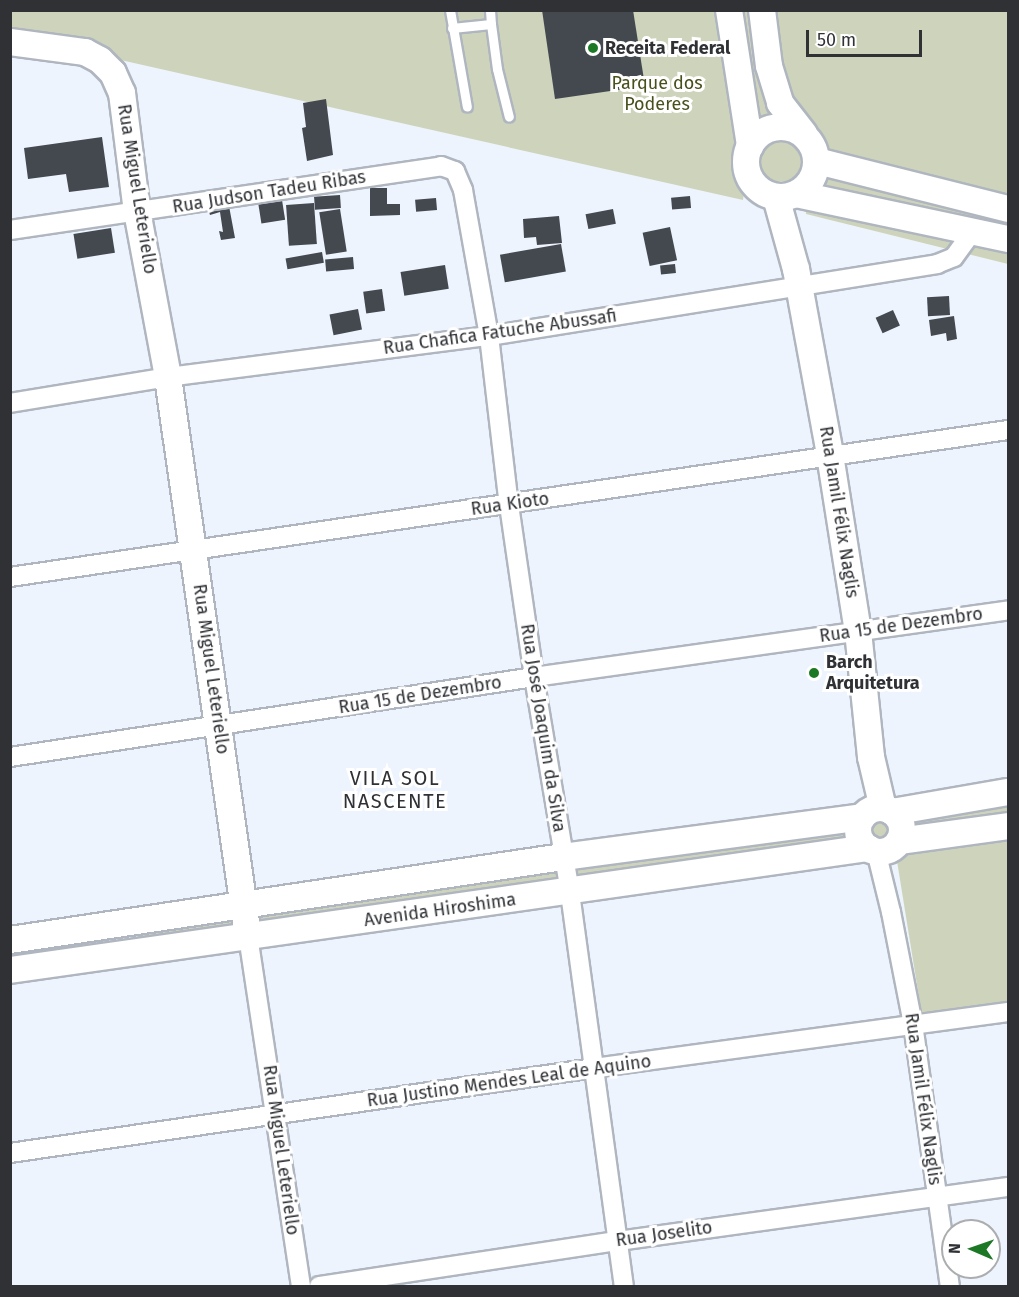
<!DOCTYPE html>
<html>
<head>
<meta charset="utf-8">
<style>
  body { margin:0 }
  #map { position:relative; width:1019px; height:1297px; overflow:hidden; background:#eef4fd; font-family:"Fira Sans",sans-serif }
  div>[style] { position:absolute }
  .green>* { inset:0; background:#ced4bc; transform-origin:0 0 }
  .round { border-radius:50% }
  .building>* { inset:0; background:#444950; transform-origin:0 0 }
  .roads { filter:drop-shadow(2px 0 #b0b6bf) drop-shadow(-2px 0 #b0b6bf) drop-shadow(0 2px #b0b6bf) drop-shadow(0 -2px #b0b6bf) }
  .lane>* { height:9px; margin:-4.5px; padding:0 4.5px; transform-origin:4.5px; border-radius:4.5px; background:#fff }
  .street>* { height:18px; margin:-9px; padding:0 9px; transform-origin:9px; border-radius:9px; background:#fff }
  .secondary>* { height:26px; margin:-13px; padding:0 13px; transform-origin:13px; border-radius:13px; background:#fff }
  .secondary>.ring { margin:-13px; padding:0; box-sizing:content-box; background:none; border:26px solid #fff; border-radius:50% }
  .dots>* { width:16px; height:16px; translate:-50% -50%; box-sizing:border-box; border:3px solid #fff; border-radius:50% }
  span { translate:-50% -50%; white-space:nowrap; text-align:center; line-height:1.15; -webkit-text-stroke:6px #fff; paint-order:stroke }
  .poi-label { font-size:18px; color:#2f3135; font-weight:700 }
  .left { translate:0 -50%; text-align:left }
  .park-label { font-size:18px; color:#48511c }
  .street-label { font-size:18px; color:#2f3135 }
  .neighbourhood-label { font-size:20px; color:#2f3135; letter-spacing:1.5px }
  .frame { position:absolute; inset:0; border:12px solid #2f3135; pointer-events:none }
  .north { position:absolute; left:941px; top:1219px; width:60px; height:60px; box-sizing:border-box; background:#fff; border:2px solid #acadae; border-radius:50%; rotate:272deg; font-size:16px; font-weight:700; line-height:24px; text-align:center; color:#2f3135 }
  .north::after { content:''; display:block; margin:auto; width:21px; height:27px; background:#1d7826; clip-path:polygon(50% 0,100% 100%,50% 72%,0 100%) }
  .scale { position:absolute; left:806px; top:30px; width:116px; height:27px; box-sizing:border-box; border:3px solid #2f3135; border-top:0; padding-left:8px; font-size:18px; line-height:21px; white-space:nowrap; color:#2f3135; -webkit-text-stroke:4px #fff; paint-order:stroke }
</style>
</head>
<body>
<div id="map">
  <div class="green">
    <div style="clip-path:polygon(10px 11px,729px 11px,750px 146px,743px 200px,85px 52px,11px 32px)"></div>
    <div style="clip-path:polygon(732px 11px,750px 11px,758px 69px,776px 135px,790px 138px,799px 145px,804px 161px,804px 134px,762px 11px,1008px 11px,1008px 264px,806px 214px,805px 161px,798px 176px,791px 181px,770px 182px,762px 176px,756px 164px,757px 151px)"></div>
    <div style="clip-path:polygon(1008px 805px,1008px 821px,911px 835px,909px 816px)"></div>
    <div class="round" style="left:865px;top:816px;width:30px;height:30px"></div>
    <div style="clip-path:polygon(856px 823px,860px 845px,256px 928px,253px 913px,568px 867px,661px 859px,696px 847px)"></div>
    <div style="clip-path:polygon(1008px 837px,1008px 1004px,922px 1016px,897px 861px,899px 853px)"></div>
    <div style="left:230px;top:915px;width:18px;height:221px;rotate:77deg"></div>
  </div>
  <div class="building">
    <div style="clip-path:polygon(542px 10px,633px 10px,645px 86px,555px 99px)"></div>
    <div style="clip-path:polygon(326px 99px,333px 155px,307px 161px,302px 128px,306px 127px,303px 103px)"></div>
    <div style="clip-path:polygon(102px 137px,109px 187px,69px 192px,66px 174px,28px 179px,24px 148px)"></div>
    <div style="clip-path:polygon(370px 188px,387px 188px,387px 204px,400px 204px,400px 215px,370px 216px)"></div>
    <div style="left:340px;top:195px;width:13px;height:26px;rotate:86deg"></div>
    <div style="left:690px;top:196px;width:12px;height:19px;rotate:85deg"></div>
    <div style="left:436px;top:198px;width:12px;height:21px;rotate:85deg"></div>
    <div style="left:282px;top:200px;width:20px;height:24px;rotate:81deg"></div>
    <div style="left:314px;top:203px;width:41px;height:28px;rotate:86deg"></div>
    <div style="clip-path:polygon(229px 206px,235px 238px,221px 240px,219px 231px,223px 232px,220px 212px,210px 215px,208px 209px)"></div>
    <div style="left:340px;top:209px;width:43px;height:21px;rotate:81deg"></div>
    <div style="left:613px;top:209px;width:15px;height:28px;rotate:79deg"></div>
    <div style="clip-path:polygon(559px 216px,562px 243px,537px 245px,536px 237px,524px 238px,523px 219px)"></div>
    <div style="left:670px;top:227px;width:34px;height:28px;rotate:78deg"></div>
    <div style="left:111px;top:228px;width:25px;height:38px;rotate:81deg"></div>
    <div style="left:561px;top:244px;width:28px;height:62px;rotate:80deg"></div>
    <div style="left:322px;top:252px;width:11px;height:37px;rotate:80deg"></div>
    <div style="left:353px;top:257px;width:12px;height:28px;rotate:85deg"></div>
    <div style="left:675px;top:264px;width:9px;height:15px;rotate:84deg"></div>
    <div style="left:445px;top:265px;width:24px;height:45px;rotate:81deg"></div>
    <div style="left:382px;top:289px;width:22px;height:19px;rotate:82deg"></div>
    <div style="left:949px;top:296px;width:19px;height:22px;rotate:87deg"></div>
    <div style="left:358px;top:309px;width:21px;height:29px;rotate:79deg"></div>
    <div style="left:893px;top:310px;width:17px;height:19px;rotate:66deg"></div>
    <div style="clip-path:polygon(954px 316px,957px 339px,947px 341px,946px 333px,931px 336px,929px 320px)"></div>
  </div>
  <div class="roads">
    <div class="lane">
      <div style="left:450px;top:10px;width:98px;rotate:80.1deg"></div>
      <div style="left:490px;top:10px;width:14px;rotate:86deg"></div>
      <div style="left:452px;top:28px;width:39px;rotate:-6deg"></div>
      <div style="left:491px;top:24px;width:45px;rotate:82.4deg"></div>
      <div style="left:497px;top:69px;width:49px;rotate:76deg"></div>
    </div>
    <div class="street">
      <div style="left:10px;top:230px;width:436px;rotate:-8.4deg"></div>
      <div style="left:441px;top:166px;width:15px;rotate:20deg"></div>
      <div style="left:455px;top:171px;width:21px;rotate:67deg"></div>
      <div style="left:463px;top:190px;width:148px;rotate:79.9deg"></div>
      <div style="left:489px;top:336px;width:170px;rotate:83.3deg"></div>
      <div style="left:509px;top:505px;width:174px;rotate:81.7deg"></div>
      <div style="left:534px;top:677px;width:219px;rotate:80.5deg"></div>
      <div style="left:570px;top:893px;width:397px;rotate:82.2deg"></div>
      <div style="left:10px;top:403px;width:160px;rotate:-9.3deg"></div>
      <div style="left:168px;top:377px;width:324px;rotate:-7.3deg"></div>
      <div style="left:489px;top:336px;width:454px;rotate:-9.1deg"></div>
      <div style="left:937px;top:264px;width:18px;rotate:-22deg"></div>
      <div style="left:954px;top:257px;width:34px;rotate:-54deg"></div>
      <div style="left:10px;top:577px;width:1009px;rotate:-8.38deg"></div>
      <div style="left:10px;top:757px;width:530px;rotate:-8.68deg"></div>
      <div style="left:534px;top:677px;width:479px;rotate:-8deg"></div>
      <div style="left:876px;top:851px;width:63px;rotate:76.2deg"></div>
      <div style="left:891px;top:912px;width:114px;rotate:78.9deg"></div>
      <div style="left:913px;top:1024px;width:265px;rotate:82deg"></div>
      <div style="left:248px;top:936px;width:354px;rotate:81.4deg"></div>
      <div style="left:10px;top:1153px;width:590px;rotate:-8.28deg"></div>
      <div style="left:594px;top:1068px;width:418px;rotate:-7.7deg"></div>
      <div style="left:319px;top:1286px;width:302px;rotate:-8.6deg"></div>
      <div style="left:618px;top:1241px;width:394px;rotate:-7.9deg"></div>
    </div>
    <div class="secondary">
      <div style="left:729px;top:10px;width:138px;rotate:81.2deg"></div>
      <div style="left:762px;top:10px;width:56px;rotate:82.9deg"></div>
      <div style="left:769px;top:66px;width:39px;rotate:73deg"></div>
      <div style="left:780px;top:103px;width:39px;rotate:52deg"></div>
      <div style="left:10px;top:42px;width:76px;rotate:7.6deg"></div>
      <div style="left:85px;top:52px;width:17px;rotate:28deg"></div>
      <div style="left:100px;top:60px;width:18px;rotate:45deg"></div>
      <div style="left:113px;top:73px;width:22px;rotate:66deg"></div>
      <div style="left:122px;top:93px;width:119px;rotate:82.8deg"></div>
      <div style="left:137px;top:211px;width:169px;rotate:79.4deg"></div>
      <div style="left:168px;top:377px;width:565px;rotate:81.86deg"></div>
      <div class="ring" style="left:746px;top:127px;width:44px;height:44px"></div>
      <div style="left:817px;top:161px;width:197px;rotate:14.1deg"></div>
      <div style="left:796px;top:194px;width:217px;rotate:12deg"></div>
      <div style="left:776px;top:197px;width:75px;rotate:74.5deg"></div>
      <div style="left:796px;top:269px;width:189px;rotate:79.6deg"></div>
      <div style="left:830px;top:455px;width:178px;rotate:81deg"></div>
      <div style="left:858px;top:631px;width:127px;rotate:84.1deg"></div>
      <div style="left:871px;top:757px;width:52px;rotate:76.8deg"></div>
      <div class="ring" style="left:858px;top:808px;width:18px;height:18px"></div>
      <div style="left:892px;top:812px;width:118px;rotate:-9.8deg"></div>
      <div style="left:899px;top:841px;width:110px;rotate:-7.8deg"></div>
      <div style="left:10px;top:940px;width:559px;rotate:-8.54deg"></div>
      <div style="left:563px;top:857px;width:302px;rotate:-7.6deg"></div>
      <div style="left:10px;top:970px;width:867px;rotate:-8.09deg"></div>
    </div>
  </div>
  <div class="dots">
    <div style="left:593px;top:48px;background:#1d7826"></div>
    <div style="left:814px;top:673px;background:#1d7826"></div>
  </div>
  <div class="poi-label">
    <span class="left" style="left:605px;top:48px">Receita Federal</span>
    <span class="left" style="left:826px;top:673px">Barch<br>Arquitetura</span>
  </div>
  <div class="park-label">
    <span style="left:657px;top:94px">Parque dos<br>Poderes</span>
  </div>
  <div class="street-label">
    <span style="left:137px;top:189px;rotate:81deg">Rua Miguel Leteriello</span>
    <span style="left:269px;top:192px;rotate:-9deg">Rua Judson Tadeu Ribas</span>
    <span style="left:500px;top:332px;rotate:-8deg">Rua Chafica Fatuche Abussafi</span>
    <span style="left:510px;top:504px;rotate:-8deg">Rua Kioto</span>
    <span style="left:839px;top:512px;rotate:81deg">Rua Jamil Félix Naglis</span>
    <span style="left:901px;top:625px;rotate:-8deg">Rua 15 de Dezembro</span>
    <span style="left:211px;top:669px;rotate:82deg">Rua Miguel Leteriello</span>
    <span style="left:420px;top:695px;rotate:-9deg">Rua 15 de Dezembro</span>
    <span style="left:543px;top:728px;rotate:81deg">Rua José Joaquim da Silva</span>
    <span style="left:440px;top:910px;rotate:-8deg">Avenida Hiroshima</span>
    <span style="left:509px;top:1081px;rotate:-8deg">Rua Justino Mendes Leal de Aquino</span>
    <span style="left:923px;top:1099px;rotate:82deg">Rua Jamil Félix Naglis</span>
    <span style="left:281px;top:1150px;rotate:82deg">Rua Miguel Leteriello</span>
    <span style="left:664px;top:1234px;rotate:-8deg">Rua Joselito</span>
  </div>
  <div class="neighbourhood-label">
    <span style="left:395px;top:790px">VILA SOL<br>NASCENTE</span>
  </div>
  <div class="frame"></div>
  <div class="north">N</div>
  <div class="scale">50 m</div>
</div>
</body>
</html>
